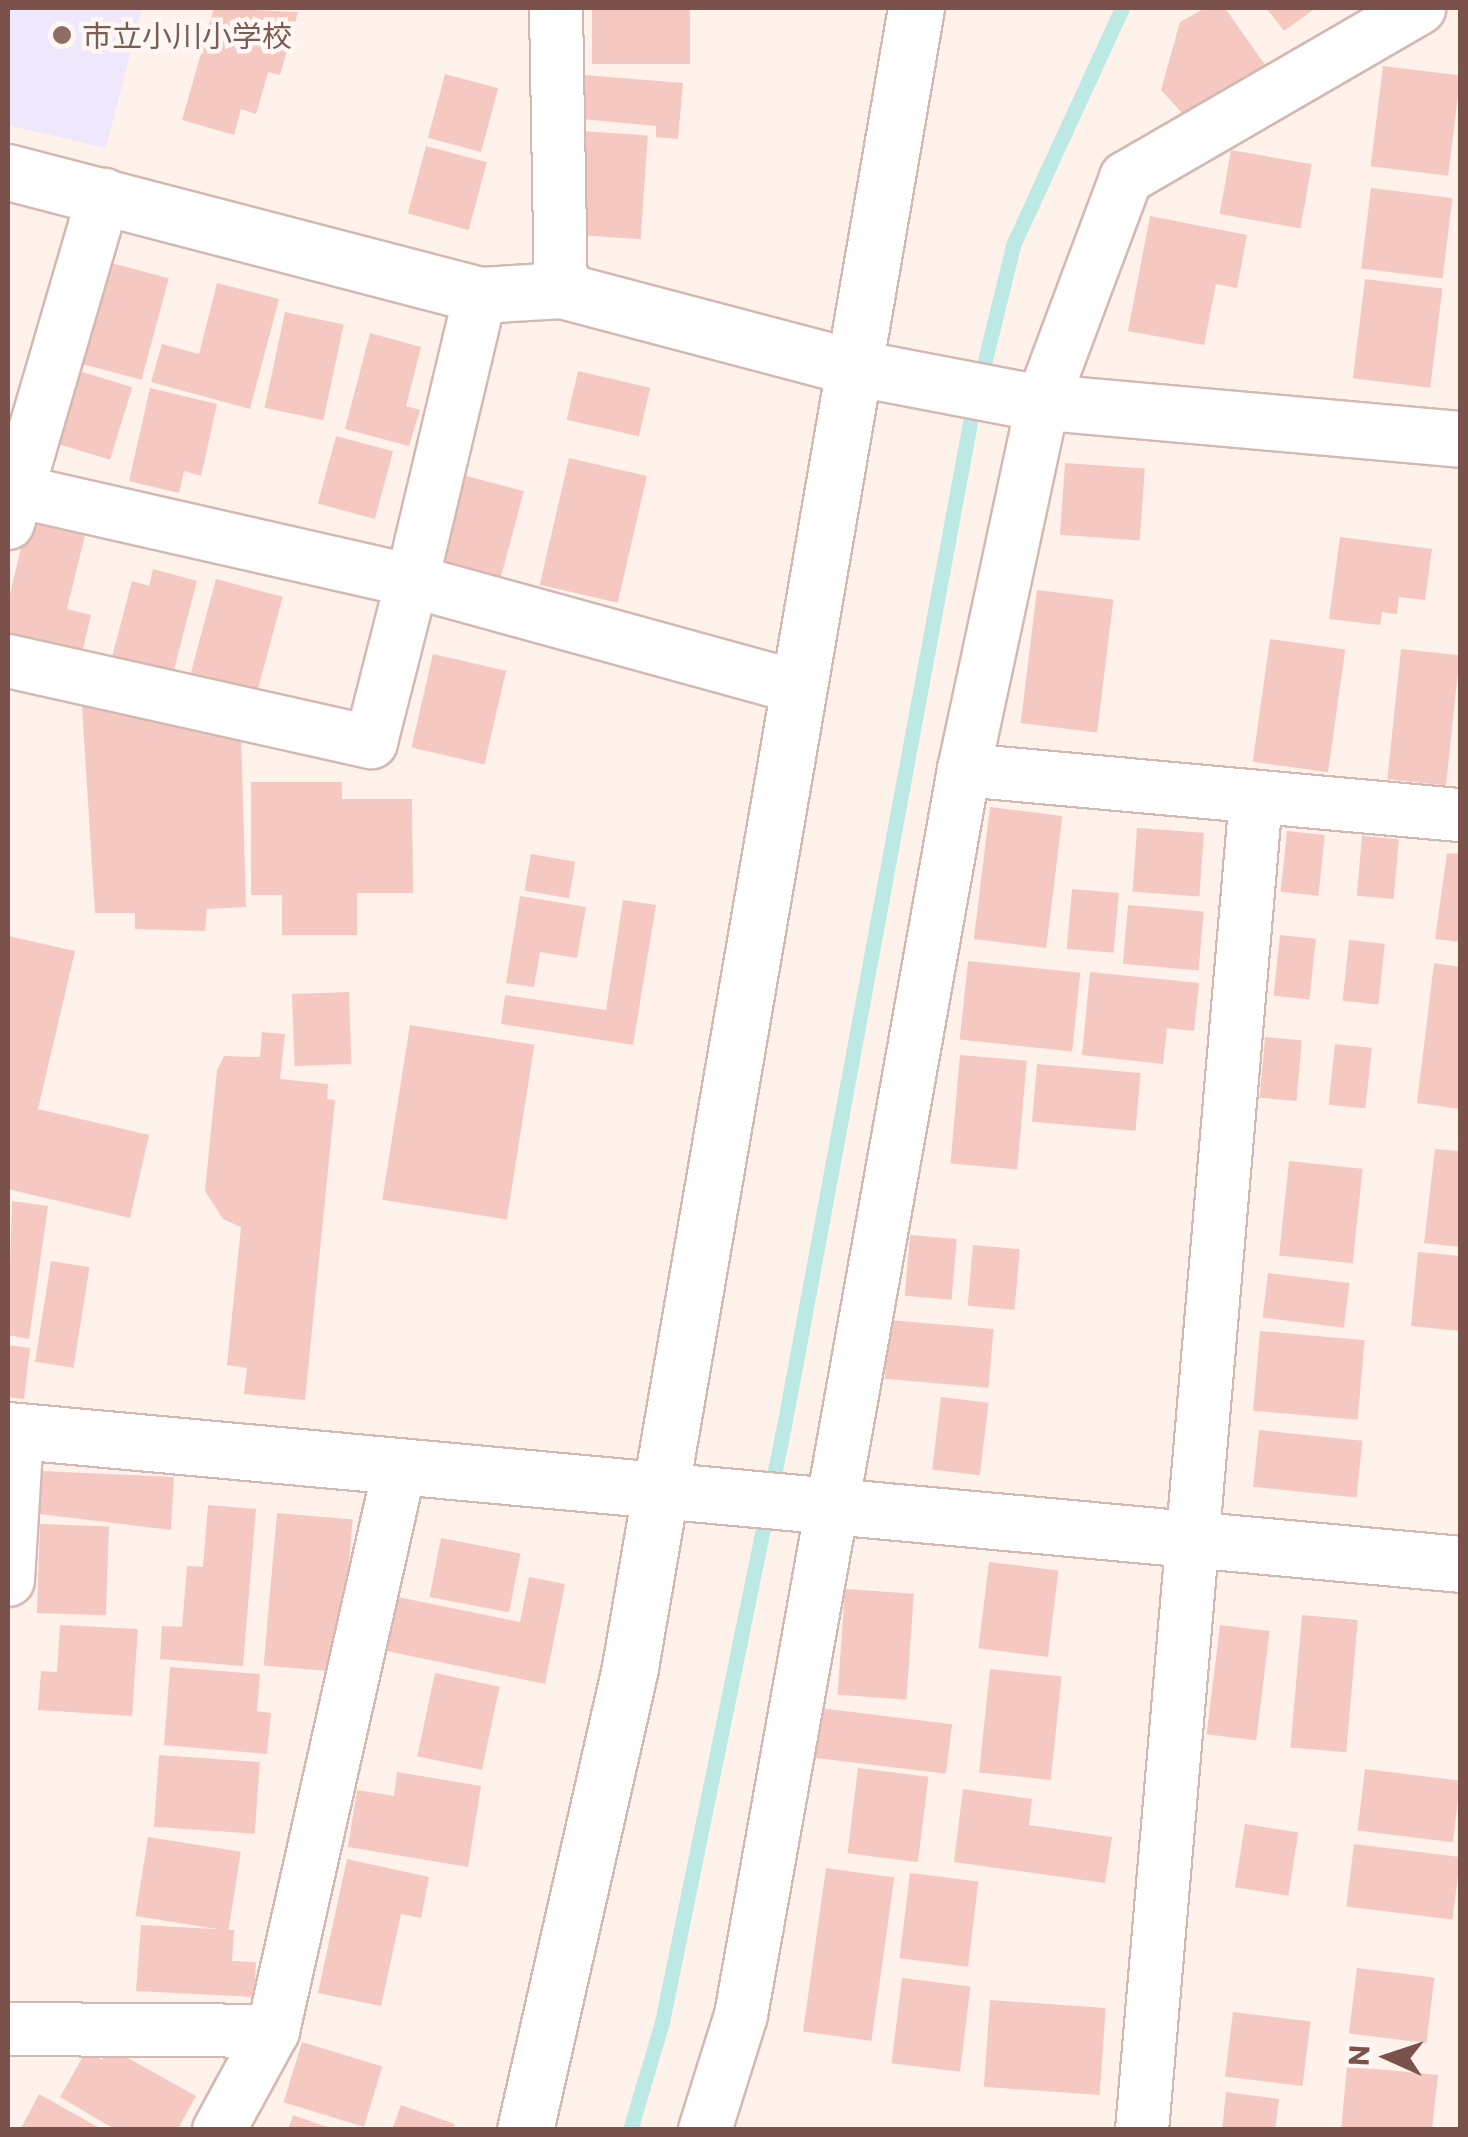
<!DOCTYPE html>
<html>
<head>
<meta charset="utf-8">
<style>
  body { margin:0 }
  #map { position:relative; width:1468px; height:2137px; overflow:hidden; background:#fef2eb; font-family:Commissioner,"Noto Sans JP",sans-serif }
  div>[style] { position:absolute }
  .education>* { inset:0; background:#efe7fb }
  .stream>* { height:15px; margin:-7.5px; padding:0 7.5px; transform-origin:7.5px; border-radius:7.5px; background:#bde9e5 }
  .building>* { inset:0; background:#f5c9c1; transform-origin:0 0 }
  .roads { filter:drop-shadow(2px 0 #d4b8b2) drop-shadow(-2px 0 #d4b8b2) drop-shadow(0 2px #d4b8b2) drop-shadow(0 -2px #d4b8b2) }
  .minor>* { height:52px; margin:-26px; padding:0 26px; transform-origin:26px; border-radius:26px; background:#fff }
  .tertiary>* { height:55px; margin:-27.5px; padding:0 27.5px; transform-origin:27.5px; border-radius:27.5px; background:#fff }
  .dots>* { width:28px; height:28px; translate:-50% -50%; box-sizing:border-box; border:5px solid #fff7f3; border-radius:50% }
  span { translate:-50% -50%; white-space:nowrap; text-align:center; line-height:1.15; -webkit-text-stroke:9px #fff7f3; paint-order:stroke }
  .education-label { font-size:30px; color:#785e54 }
  .left { translate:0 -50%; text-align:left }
  .frame { position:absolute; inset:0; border:10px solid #7b514b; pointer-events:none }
  .north { position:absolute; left:1338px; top:2007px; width:100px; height:100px; -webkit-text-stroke:8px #fff7f3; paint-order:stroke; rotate:273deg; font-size:28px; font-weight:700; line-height:40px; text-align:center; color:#7b514b }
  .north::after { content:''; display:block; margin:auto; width:35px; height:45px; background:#7b514b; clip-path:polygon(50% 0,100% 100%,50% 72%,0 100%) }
</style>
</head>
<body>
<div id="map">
  <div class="education">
    <div style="clip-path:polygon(8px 8px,142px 8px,106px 148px,8px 125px)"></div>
  </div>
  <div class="stream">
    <div style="left:630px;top:2130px;width:113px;rotate:-73.5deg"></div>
    <div style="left:662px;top:2022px;width:608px;rotate:-78.43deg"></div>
    <div style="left:784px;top:1426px;width:1021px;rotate:-79.5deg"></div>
    <div style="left:970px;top:422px;width:182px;rotate:-76.3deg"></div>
    <div style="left:1013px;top:245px;width:261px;rotate:-65.3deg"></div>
  </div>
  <div class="building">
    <div style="clip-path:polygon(214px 8px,298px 12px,280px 75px,268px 72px,256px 114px,241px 109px,234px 135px,182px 120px)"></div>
    <div style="left:592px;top:8px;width:98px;height:56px"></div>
    <div style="clip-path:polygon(1205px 8px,1225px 8px,1270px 72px,1194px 126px,1161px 90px,1180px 22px)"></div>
    <div style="clip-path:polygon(1266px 8px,1316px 8px,1284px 31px)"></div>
    <div style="left:1383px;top:66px;width:78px;height:101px;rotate:7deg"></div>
    <div style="left:445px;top:74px;width:55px;height:66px;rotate:15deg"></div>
    <div style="clip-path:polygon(585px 75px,683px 83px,678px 139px,656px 137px,656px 126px,581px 119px)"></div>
    <div style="left:583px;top:131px;width:65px;height:104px;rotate:4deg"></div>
    <div style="left:426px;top:146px;width:63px;height:70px;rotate:15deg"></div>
    <div style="left:1231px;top:150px;width:82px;height:65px;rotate:10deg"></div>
    <div style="left:1371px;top:188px;width:82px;height:81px;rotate:7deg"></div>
    <div style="clip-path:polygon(1150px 216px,1247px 235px,1237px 288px,1216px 284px,1204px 345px,1128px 331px)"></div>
    <div style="left:104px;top:261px;width:67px;height:105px;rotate:15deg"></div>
    <div style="left:1365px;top:279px;width:78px;height:100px;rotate:7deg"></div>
    <div style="clip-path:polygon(217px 283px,279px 299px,250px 409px,151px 382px,162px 344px,199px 354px)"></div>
    <div style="left:285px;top:312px;width:60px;height:98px;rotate:12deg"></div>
    <div style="clip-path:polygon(370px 333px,421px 347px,406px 406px,420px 410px,409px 446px,345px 429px)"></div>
    <div style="left:73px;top:369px;width:62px;height:76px;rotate:17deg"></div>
    <div style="left:578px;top:371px;width:74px;height:50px;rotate:13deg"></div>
    <div style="clip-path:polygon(150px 388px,217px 404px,201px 476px,184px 471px,179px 493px,129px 481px)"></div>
    <div style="left:336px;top:436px;width:59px;height:70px;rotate:15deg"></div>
    <div style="left:569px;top:458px;width:80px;height:130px;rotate:13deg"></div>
    <div style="left:1065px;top:463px;width:80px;height:72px;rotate:4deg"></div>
    <div style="left:463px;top:475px;width:63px;height:97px;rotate:15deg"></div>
    <div style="clip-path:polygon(28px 517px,86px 531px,67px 609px,91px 615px,81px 657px,8px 640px,8px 603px)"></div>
    <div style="clip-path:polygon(1340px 537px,1432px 549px,1425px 600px,1399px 597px,1397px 614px,1382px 612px,1380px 625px,1329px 619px)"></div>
    <div style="clip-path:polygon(153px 569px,197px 581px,173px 673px,112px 657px,132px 581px,149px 586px)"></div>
    <div style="left:216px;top:579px;width:69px;height:98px;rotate:15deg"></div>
    <div style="left:1037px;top:590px;width:77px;height:134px;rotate:7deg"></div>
    <div style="left:1270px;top:639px;width:76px;height:124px;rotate:8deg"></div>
    <div style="left:1401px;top:649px;width:59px;height:131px;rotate:6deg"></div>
    <div style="left:433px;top:654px;width:75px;height:96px;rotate:13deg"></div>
    <div style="clip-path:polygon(81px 691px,241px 733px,246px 907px,207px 909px,205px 931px,135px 929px,135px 913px,95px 913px)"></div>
    <div style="clip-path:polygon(251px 782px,342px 782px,342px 799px,412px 799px,413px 893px,357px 893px,357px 935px,282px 935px,282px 895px,251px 895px)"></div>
    <div style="left:990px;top:807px;width:73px;height:133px;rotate:7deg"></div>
    <div style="left:1137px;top:828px;width:67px;height:64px;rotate:4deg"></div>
    <div style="left:1287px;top:831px;width:38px;height:61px;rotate:6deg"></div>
    <div style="left:1362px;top:836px;width:37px;height:60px;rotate:5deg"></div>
    <div style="clip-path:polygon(1447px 853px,1460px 854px,1460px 942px,1435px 939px)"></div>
    <div style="left:531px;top:854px;width:45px;height:37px;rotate:10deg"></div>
    <div style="left:1072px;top:889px;width:47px;height:60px;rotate:5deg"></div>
    <div style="clip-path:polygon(520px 896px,586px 907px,577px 958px,540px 952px,534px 987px,506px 983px)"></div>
    <div style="clip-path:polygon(623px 900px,656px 905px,633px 1045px,501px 1024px,505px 995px,606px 1010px)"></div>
    <div style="left:1128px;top:905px;width:76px;height:59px;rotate:5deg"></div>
    <div style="left:1280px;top:935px;width:36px;height:61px;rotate:6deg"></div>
    <div style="clip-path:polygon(8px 936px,75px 951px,38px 1109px,149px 1135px,130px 1218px,8px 1189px)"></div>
    <div style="left:1349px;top:940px;width:36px;height:61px;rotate:6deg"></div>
    <div style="left:968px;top:961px;width:113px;height:79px;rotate:6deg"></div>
    <div style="clip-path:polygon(1434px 963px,1460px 967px,1460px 1109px,1417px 1103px)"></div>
    <div style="clip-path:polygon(1090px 972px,1199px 983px,1194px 1031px,1167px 1028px,1163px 1064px,1082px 1055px)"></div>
    <div style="left:349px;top:992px;width:72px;height:57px;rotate:88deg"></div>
    <div style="left:410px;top:1025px;width:126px;height:177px;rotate:9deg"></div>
    <div style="clip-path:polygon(262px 1032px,285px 1034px,280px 1079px,328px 1084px,327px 1099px,335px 1100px,305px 1400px,244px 1394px,247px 1368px,227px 1365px,241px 1227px,223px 1219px,205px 1191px,217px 1070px,224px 1056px,260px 1057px)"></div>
    <div style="left:1265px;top:1037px;width:37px;height:61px;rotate:5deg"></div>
    <div style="left:1335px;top:1044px;width:37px;height:61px;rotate:6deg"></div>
    <div style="left:960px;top:1055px;width:67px;height:109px;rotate:5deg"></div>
    <div style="left:1037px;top:1064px;width:104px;height:58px;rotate:5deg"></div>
    <div style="clip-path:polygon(1435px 1149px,1460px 1151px,1460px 1247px,1424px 1243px)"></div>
    <div style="left:1289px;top:1161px;width:74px;height:95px;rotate:6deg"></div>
    <div style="clip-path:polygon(12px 1201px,48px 1206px,29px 1339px,8px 1335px)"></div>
    <div style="left:910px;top:1235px;width:47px;height:61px;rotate:5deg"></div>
    <div style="left:973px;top:1245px;width:47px;height:61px;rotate:5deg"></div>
    <div style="clip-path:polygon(1418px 1252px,1460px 1256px,1460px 1331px,1411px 1326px)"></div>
    <div style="left:51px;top:1261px;width:39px;height:102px;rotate:9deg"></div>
    <div style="left:1268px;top:1273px;width:82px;height:45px;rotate:7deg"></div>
    <div style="left:890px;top:1320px;width:104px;height:59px;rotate:5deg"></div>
    <div style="left:1260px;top:1331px;width:105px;height:80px;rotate:5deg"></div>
    <div style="clip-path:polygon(8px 1345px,30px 1348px,24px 1399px,8px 1397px)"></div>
    <div style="left:941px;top:1397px;width:48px;height:73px;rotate:7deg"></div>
    <div style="left:1259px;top:1430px;width:104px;height:57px;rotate:6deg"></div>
    <div style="clip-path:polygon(42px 1471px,174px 1477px,171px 1530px,40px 1514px)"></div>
    <div style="clip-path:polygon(208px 1505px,256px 1509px,243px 1666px,160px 1659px,162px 1626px,182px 1627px,187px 1566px,203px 1567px)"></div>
    <div style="left:277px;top:1513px;width:76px;height:153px;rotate:5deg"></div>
    <div style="left:40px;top:1524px;width:69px;height:89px;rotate:2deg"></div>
    <div style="left:441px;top:1538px;width:81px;height:60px;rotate:11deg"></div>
    <div style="left:989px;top:1562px;width:70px;height:87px;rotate:7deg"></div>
    <div style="clip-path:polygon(529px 1577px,565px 1584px,545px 1684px,387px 1651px,398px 1597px,520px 1622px)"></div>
    <div style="left:845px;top:1589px;width:69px;height:106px;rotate:4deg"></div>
    <div style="left:1302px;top:1615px;width:56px;height:133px;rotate:5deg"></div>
    <div style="clip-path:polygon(60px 1625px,138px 1629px,132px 1716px,38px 1710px,41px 1671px,57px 1672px)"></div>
    <div style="left:1220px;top:1625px;width:50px;height:110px;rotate:7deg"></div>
    <div style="clip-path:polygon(170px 1667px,260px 1674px,257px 1711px,271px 1713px,267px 1754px,164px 1745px)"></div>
    <div style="left:990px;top:1669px;width:72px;height:104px;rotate:6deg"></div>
    <div style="left:435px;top:1673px;width:66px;height:85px;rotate:12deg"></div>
    <div style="left:820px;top:1708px;width:133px;height:50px;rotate:7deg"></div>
    <div style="left:159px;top:1755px;width:101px;height:72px;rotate:4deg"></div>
    <div style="left:858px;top:1768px;width:71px;height:86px;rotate:7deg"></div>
    <div style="left:1365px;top:1769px;width:96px;height:62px;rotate:7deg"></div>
    <div style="clip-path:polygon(397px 1772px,481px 1786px,468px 1867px,348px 1847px,357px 1790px,394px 1796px)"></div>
    <div style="clip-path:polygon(963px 1789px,1032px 1799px,1029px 1825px,1112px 1837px,1105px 1883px,954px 1862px)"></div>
    <div style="left:1245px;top:1824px;width:54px;height:64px;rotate:9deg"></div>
    <div style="left:148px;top:1837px;width:94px;height:80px;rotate:9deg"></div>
    <div style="left:1354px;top:1844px;width:107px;height:63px;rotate:7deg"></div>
    <div style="clip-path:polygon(347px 1859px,429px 1877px,421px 1918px,401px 1914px,381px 2006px,318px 1993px)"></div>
    <div style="left:826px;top:1868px;width:69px;height:165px;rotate:8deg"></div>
    <div style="left:910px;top:1873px;width:69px;height:86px;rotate:7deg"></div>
    <div style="clip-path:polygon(141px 1925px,234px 1930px,232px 1961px,256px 1962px,254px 1997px,136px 1991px)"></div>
    <div style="left:1357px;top:1968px;width:78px;height:66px;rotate:7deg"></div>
    <div style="left:902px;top:1978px;width:69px;height:86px;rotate:7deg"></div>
    <div style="left:990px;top:2000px;width:116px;height:87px;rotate:4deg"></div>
    <div style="left:1233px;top:2012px;width:78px;height:65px;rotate:7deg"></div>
    <div style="left:302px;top:2042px;width:84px;height:63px;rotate:17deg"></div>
    <div style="clip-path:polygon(108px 2047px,196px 2096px,177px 2130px,116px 2130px,60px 2097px,86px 2051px,102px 2060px)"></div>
    <div style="clip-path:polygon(1347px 2066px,1438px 2075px,1432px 2130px,1341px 2130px)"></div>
    <div style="clip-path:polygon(1226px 2092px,1279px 2099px,1275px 2130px,1222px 2130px)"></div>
    <div style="clip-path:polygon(39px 2094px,103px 2130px,20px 2130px)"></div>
    <div style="clip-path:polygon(401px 2105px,455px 2124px,453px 2130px,392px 2130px)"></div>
    <div style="clip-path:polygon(293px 2115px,333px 2129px,333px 2130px,288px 2130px)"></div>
  </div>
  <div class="roads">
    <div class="minor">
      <div style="left:556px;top:8px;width:282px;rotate:89deg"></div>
      <div style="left:8px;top:489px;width:414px;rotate:12.8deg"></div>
      <div style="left:412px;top:581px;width:294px;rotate:-76.6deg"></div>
      <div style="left:8px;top:523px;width:342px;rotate:-73.7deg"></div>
      <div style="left:8px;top:661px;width:372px;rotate:12.6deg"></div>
      <div style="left:371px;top:742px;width:166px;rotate:-75.7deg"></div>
      <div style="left:412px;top:581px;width:403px;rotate:15.4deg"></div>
      <div style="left:964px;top:770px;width:498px;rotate:5.2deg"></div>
      <div style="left:8px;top:1580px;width:148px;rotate:-86.5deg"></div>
      <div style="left:8px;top:2029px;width:265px;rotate:0.4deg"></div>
      <div style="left:219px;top:2130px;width:113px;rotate:-61.4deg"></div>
      <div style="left:273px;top:2031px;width:575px;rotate:-77.34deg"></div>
      <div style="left:705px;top:2130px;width:121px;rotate:-72.6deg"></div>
      <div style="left:741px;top:2015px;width:1265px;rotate:-79.85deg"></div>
      <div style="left:964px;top:770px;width:378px;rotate:-77.9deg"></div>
      <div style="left:1043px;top:400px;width:237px;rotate:-69.5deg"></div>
      <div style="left:1126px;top:178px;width:339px;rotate:-30.1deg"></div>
      <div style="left:1142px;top:2130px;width:1338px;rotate:-85.11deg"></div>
    </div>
    <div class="tertiary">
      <div style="left:8px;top:172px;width:488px;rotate:14.6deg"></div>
      <div style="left:480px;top:295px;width:81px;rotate:-3.5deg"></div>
      <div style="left:561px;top:290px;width:306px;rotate:14.8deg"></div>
      <div style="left:857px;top:368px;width:170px;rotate:10.8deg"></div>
      <div style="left:1024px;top:400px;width:438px;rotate:5.1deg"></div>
      <div style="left:8px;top:1430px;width:1458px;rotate:5.27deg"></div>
      <div style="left:525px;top:2130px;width:475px;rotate:-77.2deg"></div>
      <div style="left:630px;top:1667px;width:1683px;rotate:-80.22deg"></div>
    </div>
  </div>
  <div class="dots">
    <div style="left:62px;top:35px;background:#8d6e63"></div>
  </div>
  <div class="education-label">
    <span class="left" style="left:82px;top:35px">市立小川小学校</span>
  </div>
  <div class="frame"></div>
  <div class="north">N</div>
</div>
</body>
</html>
